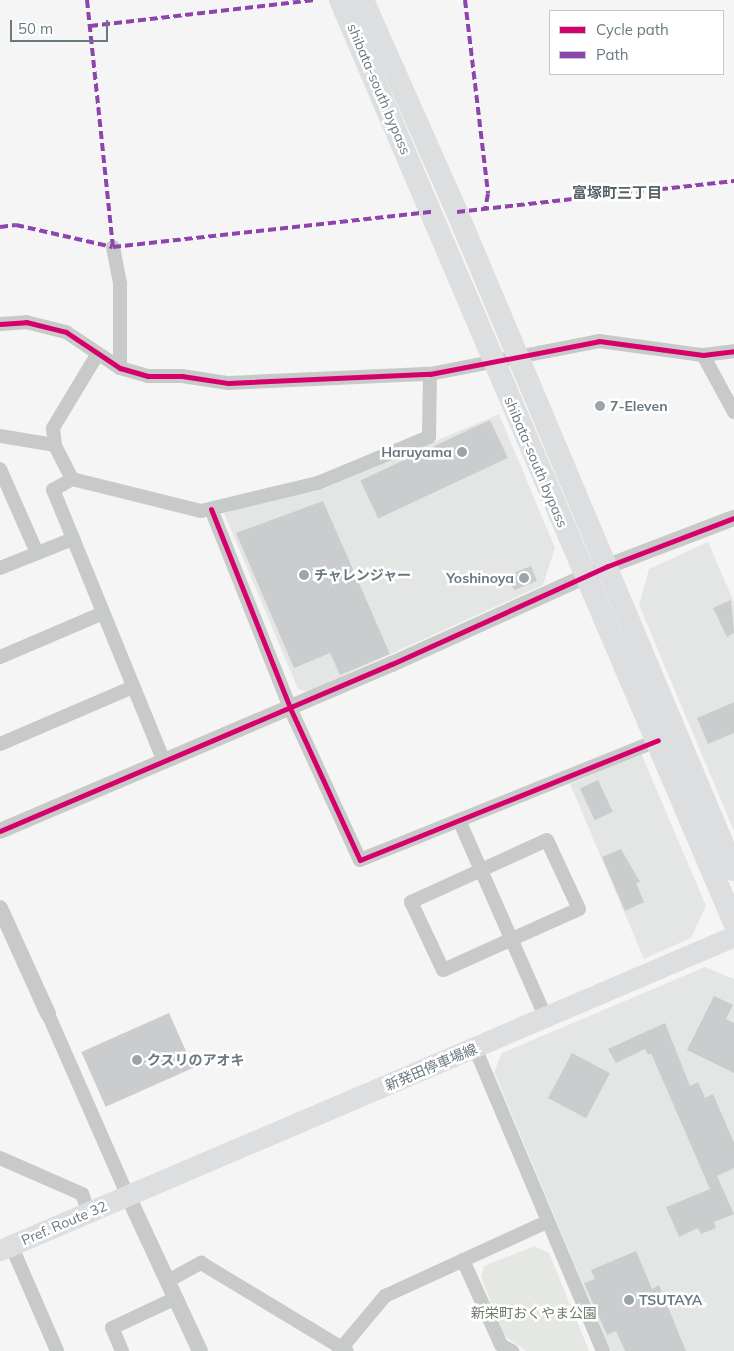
<!DOCTYPE html>
<html>
<head>
<meta charset="utf-8">
<style>
  body { margin:0 }
  #map { position:relative; width:734px; height:1351px; overflow:hidden; background:#f5f5f5; font-family:Mulish,"Noto Sans JP",sans-serif }
  div>[style] { position:absolute }
  .built>* { inset:0; background:#e4e6e6 }
  .green>* { inset:0; background:#e4e7e2 }
  .building>* { inset:0; background:#cbcccd; transform-origin:0 0 }
  .minor>* { height:14px; margin:-7px; padding:0 7px; transform-origin:7px; border-radius:7px; background:#c8caca }
  .tertiary>* { height:16px; margin:-8px; padding:0 8px; transform-origin:8px; border-radius:8px; background:#c8caca }
  .primary>* { height:21px; margin:-10.5px; padding:0 10.5px; transform-origin:10.5px; border-radius:10.5px; background:#dddedf }
  .trunk>* { height:22px; margin:-11px; padding:0 11px; transform-origin:11px; border-radius:11px; background:#dddedf }
  .quiet>* { height:4px; margin-top:-2px; transform-origin:0; background:repeating-linear-gradient(90deg,#8e44ad 0 8px,transparent 0 12px) }
  .cycleway>* { height:5px; margin:-2.5px; padding:0 2.5px; transform-origin:2.5px; border-radius:2.5px; background:#d6006c }
  .dots>* { width:14px; height:14px; translate:-50% -50%; box-sizing:border-box; border:2px solid #fff; border-radius:50% }
  span { translate:-50% -50%; white-space:nowrap; text-align:center; line-height:1.15; -webkit-text-stroke:5px #fff; paint-order:stroke }
  .street-label { font-size:14px; color:#697981 }
  .poi-label { font-size:14px; color:#697981; font-weight:700 }
  .left { translate:0 -50%; text-align:left }
  .right { translate:-100% -50%; text-align:right }
  .park-label { font-size:14px; color:#6d7967 }
  .neighbourhood-label { font-size:15px; color:#566267; font-weight:700 }
  .legend { position:absolute; left:549px; top:10px; width:175px; height:65px; box-sizing:border-box; background:#fff; border:1px solid #c3c9cd; margin:0; padding:6px 9px; list-style:none; font-size:15px; color:#697981 }
  .legend li { display:flex; align-items:center; gap:10px; height:25px }
  .legend b { width:25px; border:1px solid #c3c9cd }
  .scale { position:absolute; left:10px; top:20px; width:98px; height:22px; box-sizing:border-box; border:2px solid #697981; border-top:0; padding-left:6px; font-size:15px; line-height:18px; white-space:nowrap; color:#697981; -webkit-text-stroke:4px #fff; paint-order:stroke }
</style>
</head>
<body>
<div id="map">
  <div class="built">
    <div style="clip-path:polygon(499px 414px,555px 548px,543px 585px,307px 692px,298px 689px,223px 511px,323px 489px)"></div>
    <div style="clip-path:polygon(708px 542px,734px 602px,734px 831px,639px 605px,649px 569px)"></div>
    <div style="clip-path:polygon(641px 753px,706px 906px,691px 938px,644px 959px,570px 784px)"></div>
    <div style="clip-path:polygon(705px 967px,734px 979px,734px 1351px,611px 1351px,494px 1072px,502px 1053px)"></div>
  </div>
  <div class="green">
    <div style="clip-path:polygon(534px 1246px,549px 1253px,589px 1351px,526px 1351px,503px 1335px,481px 1276px,484px 1266px)"></div>
  </div>
  <div class="building">
    <div style="left:490px;top:420px;width:42px;height:143px;rotate:65deg"></div>
    <div style="clip-path:polygon(323px 501px,390px 654px,340px 675px,330px 653px,294px 668px,236px 533px)"></div>
    <div style="left:531px;top:566px;width:16px;height:25px;rotate:68deg"></div>
    <div style="clip-path:polygon(731px 600px,734px 633px,727px 637px,713px 608px)"></div>
    <div style="clip-path:polygon(734px 702px,734px 733px,708px 744px,697px 718px)"></div>
    <div style="left:598px;top:780px;width:35px;height:20px;rotate:65deg"></div>
    <div style="clip-path:polygon(621px 849px,640px 882px,636px 883px,644px 902px,625px 911px,602px 857px)"></div>
    <div style="clip-path:polygon(714px 996px,733px 1005px,726px 1019px,734px 1023px,734px 1073px,687px 1050px)"></div>
    <div style="left:169px;top:1013px;width:60px;height:96px;rotate:66deg"></div>
    <div style="clip-path:polygon(665px 1023px,690px 1086px,698px 1082px,705px 1098px,713px 1094px,734px 1143px,734px 1168px,717px 1176px,734px 1214px,714px 1222px,716px 1228px,701px 1234px,698px 1228px,679px 1237px,666px 1207px,710px 1189px,651px 1053px,648px 1055px,645px 1049px,616px 1063px,608px 1049px)"></div>
    <div style="left:572px;top:1053px;width:43px;height:51px;rotate:28deg"></div>
    <div style="clip-path:polygon(636px 1251px,652px 1289px,659px 1285px,686px 1351px,625px 1351px,616px 1331px,607px 1335px,584px 1283px,595px 1279px,591px 1270px)"></div>
  </div>
  <div class="minor">
    <div style="left:113px;top:247px;width:38px;rotate:79deg"></div>
    <div style="left:120px;top:284px;width:84px;rotate:90deg"></div>
    <div style="left:0;top:324px;width:26px;rotate:-4deg"></div>
    <div style="left:26px;top:322px;width:41px;rotate:14deg"></div>
    <div style="left:66px;top:332px;width:65px;rotate:33.7deg"></div>
    <div style="left:120px;top:368px;width:29px;rotate:16deg"></div>
    <div style="left:148px;top:376px;width:34px"></div>
    <div style="left:182px;top:376px;width:47px;rotate:8.7deg"></div>
    <div style="left:228px;top:383px;width:202px;rotate:-2.6deg"></div>
    <div style="left:430px;top:374px;width:172px;rotate:-11deg"></div>
    <div style="left:599px;top:341px;width:105px;rotate:7.7deg"></div>
    <div style="left:703px;top:355px;width:31px;rotate:-7deg"></div>
    <div style="left:703px;top:355px;width:65px;rotate:61.5deg"></div>
    <div style="left:0;top:436px;width:56px;rotate:9.3deg"></div>
    <div style="left:0;top:469px;width:92px;rotate:66.2deg"></div>
    <div style="left:72px;top:479px;width:38px;rotate:-117deg"></div>
    <div style="left:55px;top:445px;width:17px;rotate:-97deg"></div>
    <div style="left:53px;top:428px;width:85px;rotate:-58.9deg"></div>
    <div style="left:211px;top:509px;width:214px;rotate:68.3deg"></div>
    <div style="left:290px;top:708px;width:167px;rotate:65.3deg"></div>
    <div style="left:360px;top:860px;width:321px;rotate:-21.9deg"></div>
    <div style="left:0;top:568px;width:79px;rotate:-21.7deg"></div>
    <div style="left:0;top:657px;width:112px;rotate:-23.1deg"></div>
    <div style="left:0;top:744px;width:145px;rotate:-23.2deg"></div>
    <div style="left:163px;top:759px;width:291px;rotate:-112.2deg"></div>
    <div style="left:53px;top:490px;width:22px;rotate:-30deg"></div>
    <div style="left:72px;top:479px;width:133px;rotate:13.9deg"></div>
    <div style="left:201px;top:511px;width:120px;rotate:-13.5deg"></div>
    <div style="left:318px;top:483px;width:120px;rotate:-22.5deg"></div>
    <div style="left:429px;top:437px;width:63px;rotate:-89.1deg"></div>
    <div style="left:459px;top:820px;width:216px;rotate:66.3deg"></div>
    <div style="left:547px;top:840px;width:76px;rotate:65.1deg"></div>
    <div style="left:579px;top:909px;width:149px;rotate:155.8deg"></div>
    <div style="left:443px;top:970px;width:75px;rotate:-115.2deg"></div>
    <div style="left:411px;top:902px;width:149px;rotate:-24.5deg"></div>
    <div style="left:48px;top:1014px;width:199px;rotate:66.3deg"></div>
    <div style="left:475px;top:1048px;width:329px;rotate:67.1deg"></div>
    <div style="left:0;top:1158px;width:90px;rotate:23.7deg"></div>
    <div style="left:82px;top:1194px;width:20px;rotate:70deg"></div>
    <div style="left:11px;top:1245px;width:116px;rotate:66.5deg"></div>
    <div style="left:463px;top:1260px;width:93px;rotate:65.9deg"></div>
    <div style="left:501px;top:1345px;width:13px;rotate:29deg"></div>
    <div style="left:168px;top:1281px;width:38px;rotate:-29deg"></div>
    <div style="left:201px;top:1263px;width:170px;rotate:31.1deg"></div>
    <div style="left:122px;top:1351px;width:25px;rotate:-113deg"></div>
    <div style="left:112px;top:1328px;width:71px;rotate:-25.1deg"></div>
    <div style="left:339px;top:1351px;width:72px;rotate:-50.1deg"></div>
    <div style="left:385px;top:1296px;width:178px;rotate:-24.6deg"></div>
  </div>
  <div class="tertiary">
    <div style="left:0;top:831px;width:426px;rotate:-23.1deg"></div>
    <div style="left:392px;top:664px;width:237px;rotate:-24.4deg"></div>
    <div style="left:608px;top:566px;width:135px;rotate:-20.9deg"></div>
    <div style="left:0;top:908px;width:116px;rotate:65.6deg"></div>
    <div style="left:128px;top:1196px;width:171px;rotate:65.1deg"></div>
  </div>
  <div class="primary">
    <div style="left:0;top:1250px;width:798px;rotate:-23.16deg"></div>
  </div>
  <div class="trunk">
    <div style="left:340px;top:0;width:1004px;rotate:66.88deg"></div>
    <div style="left:363px;top:0;width:232px;rotate:66.1deg"></div>
    <div style="left:457px;top:212px;width:714px;rotate:67.17deg"></div>
  </div>
  <div class="quiet">
    <div style="left:87px;top:0;width:248px;rotate:84deg"></div>
    <div style="left:465px;top:0;width:195px;rotate:83.2deg"></div>
    <div style="left:488px;top:194px;width:15px;rotate:101deg"></div>
    <div style="left:90px;top:26px;width:226px;rotate:-6.6deg"></div>
    <div style="left:457px;top:212px;width:279px;rotate:-6.4deg"></div>
    <div style="left:0;top:227px;width:16px;rotate:-7deg"></div>
    <div style="left:16px;top:225px;width:99px;rotate:12.8deg"></div>
    <div style="left:113px;top:247px;width:321px;rotate:-6.3deg"></div>
  </div>
  <div class="cycleway">
    <div style="left:0;top:324px;width:26px;rotate:-4deg"></div>
    <div style="left:26px;top:322px;width:41px;rotate:14deg"></div>
    <div style="left:66px;top:332px;width:65px;rotate:33.7deg"></div>
    <div style="left:120px;top:368px;width:29px;rotate:16deg"></div>
    <div style="left:148px;top:376px;width:34px"></div>
    <div style="left:182px;top:376px;width:47px;rotate:8.7deg"></div>
    <div style="left:228px;top:383px;width:202px;rotate:-2.6deg"></div>
    <div style="left:430px;top:374px;width:172px;rotate:-11deg"></div>
    <div style="left:599px;top:341px;width:105px;rotate:7.7deg"></div>
    <div style="left:703px;top:355px;width:31px;rotate:-7deg"></div>
    <div style="left:211px;top:509px;width:214px;rotate:68.3deg"></div>
    <div style="left:290px;top:708px;width:167px;rotate:65.3deg"></div>
    <div style="left:360px;top:860px;width:321px;rotate:-21.9deg"></div>
    <div style="left:0;top:831px;width:426px;rotate:-23.1deg"></div>
    <div style="left:392px;top:664px;width:237px;rotate:-24.4deg"></div>
    <div style="left:608px;top:566px;width:135px;rotate:-20.9deg"></div>
  </div>
  <div class="dots">
    <div style="left:600px;top:406px;background:#9aa4aa"></div>
    <div style="left:462px;top:452px;background:#9aa4aa"></div>
    <div style="left:304px;top:575px;background:#9aa4aa"></div>
    <div style="left:524px;top:578px;background:#9aa4aa"></div>
    <div style="left:137px;top:1060px;background:#9aa4aa"></div>
    <div style="left:629px;top:1300px;background:#9aa4aa"></div>
  </div>
  <div class="street-label">
    <span style="left:379px;top:89px;rotate:67deg">shibata-south bypass</span>
    <span style="left:536px;top:462px;rotate:67deg">shibata-south bypass</span>
    <span style="left:431px;top:1067px;rotate:-23deg">新発田停車場線</span>
    <span style="left:64px;top:1223px;rotate:-23deg">Pref. Route 32</span>
  </div>
  <div class="poi-label">
    <span class="left" style="left:610px;top:406px">7-Eleven</span>
    <span class="right" style="left:452px;top:452px">Haruyama</span>
    <span class="left" style="left:314px;top:575px">チャレンジャー</span>
    <span class="right" style="left:514px;top:578px">Yoshinoya</span>
    <span class="left" style="left:147px;top:1060px">クスリのアオキ</span>
    <span class="left" style="left:639px;top:1300px">TSUTAYA</span>
  </div>
  <div class="park-label">
    <span style="left:534px;top:1313px">新栄町おくやま公園</span>
  </div>
  <div class="neighbourhood-label">
    <span style="left:617px;top:193px">富塚町三丁目</span>
  </div>
  <ul class="legend">
  <li><b style="height:6px;background:#d6006c"></b>Cycle path</li>
  <li><b style="height:6px;background:#8e44ad"></b>Path</li>
  </ul>
  <div class="scale">50 m</div>
</div>
</body>
</html>
